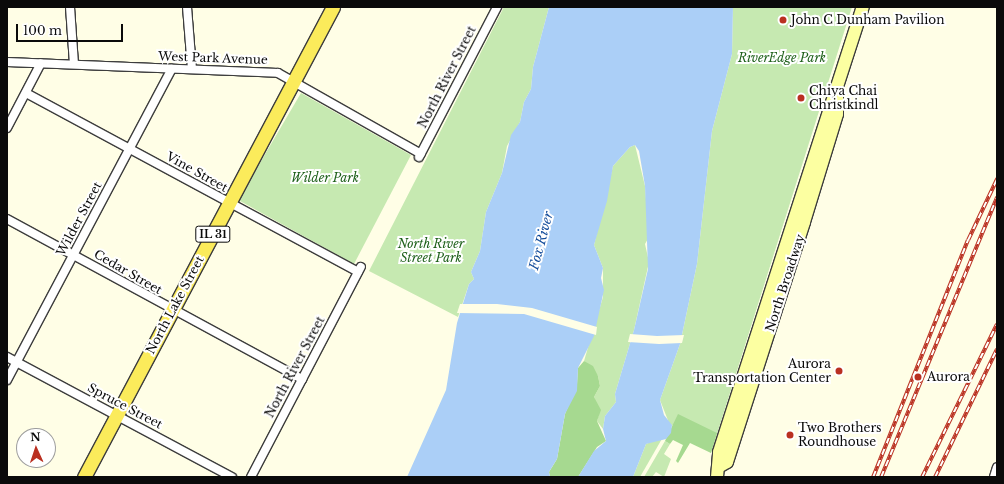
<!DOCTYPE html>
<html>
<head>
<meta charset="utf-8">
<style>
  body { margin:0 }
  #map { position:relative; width:1004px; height:484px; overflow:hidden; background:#fffee6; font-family:"Libre Baskerville",serif }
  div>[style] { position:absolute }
  .green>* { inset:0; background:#c6e9b1 }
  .forest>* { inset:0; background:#a6d990 }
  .water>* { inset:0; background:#abcff7 }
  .pier>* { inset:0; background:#fffee6 }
  .roads { filter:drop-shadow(1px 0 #3d3d3d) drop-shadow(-1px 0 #3d3d3d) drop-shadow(0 1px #3d3d3d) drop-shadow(0 -1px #3d3d3d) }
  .street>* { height:8px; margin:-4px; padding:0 4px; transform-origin:4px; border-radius:4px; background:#fff }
  .secondary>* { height:12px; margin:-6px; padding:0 6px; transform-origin:6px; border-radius:6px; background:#fcffa1 }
  .primary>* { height:13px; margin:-6.5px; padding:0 6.5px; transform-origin:6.5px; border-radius:6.5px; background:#fbeb5b }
  .rail>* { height:3.5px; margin-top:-1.75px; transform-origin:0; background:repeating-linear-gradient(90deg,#fff 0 6px,#ba3021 0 12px); box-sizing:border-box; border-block:1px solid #ba3021 }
  .dots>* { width:11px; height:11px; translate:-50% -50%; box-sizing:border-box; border:2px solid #fff; border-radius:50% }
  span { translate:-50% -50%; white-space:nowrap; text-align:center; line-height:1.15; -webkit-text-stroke:4px #fff; paint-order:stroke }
  .shield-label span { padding:1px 3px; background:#fff; border:1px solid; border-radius:3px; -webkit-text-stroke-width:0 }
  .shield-label { font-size:11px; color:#0a0a0a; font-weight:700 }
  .poi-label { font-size:12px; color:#0a0a0a }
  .left { translate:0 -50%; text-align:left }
  .right { translate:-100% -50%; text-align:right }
  .street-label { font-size:12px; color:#0a0a0a }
  .park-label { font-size:12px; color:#1f611b; font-style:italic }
  .water-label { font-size:13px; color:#134c9b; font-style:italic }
  .frame { position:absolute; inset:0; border:8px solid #0a0a0a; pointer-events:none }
  .north { position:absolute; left:16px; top:428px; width:40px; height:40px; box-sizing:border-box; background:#fff; border:1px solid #9d9d9d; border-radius:50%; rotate:357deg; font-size:11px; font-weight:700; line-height:16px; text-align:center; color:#0a0a0a }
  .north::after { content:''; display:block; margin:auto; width:14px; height:18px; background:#ba3021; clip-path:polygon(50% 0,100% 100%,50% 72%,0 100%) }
  .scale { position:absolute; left:16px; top:24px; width:107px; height:18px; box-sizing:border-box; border:2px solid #0a0a0a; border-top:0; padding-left:5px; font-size:12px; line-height:14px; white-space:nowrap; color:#0a0a0a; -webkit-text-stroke:3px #fff; paint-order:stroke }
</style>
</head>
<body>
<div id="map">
  <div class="green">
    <div style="clip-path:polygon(504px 7px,549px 7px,533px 67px,531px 89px,524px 102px,520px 122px,507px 146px,502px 173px,486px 212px,480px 251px,471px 272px,474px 279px,469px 284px,458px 317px,369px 271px)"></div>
    <div style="clip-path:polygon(733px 7px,852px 7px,711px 453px,669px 423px,660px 400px,680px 344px,697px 264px,712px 131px,732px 54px)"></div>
    <div style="clip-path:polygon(301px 93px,411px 155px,354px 264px,240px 201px,241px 195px)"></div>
    <div style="clip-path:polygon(635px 145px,645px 186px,649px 237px,645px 244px,649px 262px,634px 330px,615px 394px,616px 402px,605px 416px,603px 429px,597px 421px,599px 414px,594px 397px,600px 386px,598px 376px,584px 361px,603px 297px,603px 268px,594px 245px,613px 166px,630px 147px)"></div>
    <div style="clip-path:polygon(663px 437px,640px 477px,633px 477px,646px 444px)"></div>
    <div style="clip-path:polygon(665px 441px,670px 444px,664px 454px,671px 459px,664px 477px,656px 472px,652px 477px,644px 477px)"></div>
  </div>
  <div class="forest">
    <div style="clip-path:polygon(584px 361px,593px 366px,598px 376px,600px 386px,594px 397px,601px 410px,597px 421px,606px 441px,597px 447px,578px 477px,550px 477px,549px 472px,557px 459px,565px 414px,577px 384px,578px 368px)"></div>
    <div style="clip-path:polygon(678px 414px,717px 433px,711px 453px,690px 443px,678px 463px,676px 461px,683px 445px,673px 440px,670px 444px,665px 441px)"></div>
  </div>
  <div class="water">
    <div style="clip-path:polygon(549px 7px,733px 7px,732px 54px,712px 131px,697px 264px,680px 344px,660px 400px,664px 415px,672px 425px,671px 433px,666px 439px,646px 444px,633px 477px,578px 477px,594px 451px,606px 441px,603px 429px,605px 416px,616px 402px,615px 394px,634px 330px,648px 269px,645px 186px,639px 151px,635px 145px,630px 147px,613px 166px,607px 201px,594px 245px,603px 268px,601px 278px,604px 290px,594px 336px,578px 368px,577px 391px,565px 414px,557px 459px,549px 472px,550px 477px,407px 477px,446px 390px,457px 323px,469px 284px,474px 279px,471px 272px,480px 251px,486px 212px,502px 173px,511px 135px,520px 122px,524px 102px,531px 89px,533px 67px)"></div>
  </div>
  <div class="pier">
    <div style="clip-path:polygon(460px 304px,497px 304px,532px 308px,597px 327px,596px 335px,524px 314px,457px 313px)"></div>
    <div style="clip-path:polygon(630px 334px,657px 336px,684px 335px,682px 343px,659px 344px,628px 342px)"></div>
  </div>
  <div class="roads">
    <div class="street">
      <div style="left:70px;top:7px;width:57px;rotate:86deg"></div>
      <div style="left:187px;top:7px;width:62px;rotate:85.4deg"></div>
      <div style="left:7px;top:62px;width:271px;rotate:2.3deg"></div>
      <div style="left:278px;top:73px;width:164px;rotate:29.5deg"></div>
      <div style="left:26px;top:93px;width:377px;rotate:28.3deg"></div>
      <div style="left:7px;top:128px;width:73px;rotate:-62.4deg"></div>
      <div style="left:419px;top:157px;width:169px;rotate:-62.5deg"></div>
      <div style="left:7px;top:219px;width:336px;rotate:28.5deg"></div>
      <div style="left:7px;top:357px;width:255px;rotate:28.1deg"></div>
      <div style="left:7px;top:380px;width:352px;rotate:-62.1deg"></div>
      <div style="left:251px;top:477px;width:237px;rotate:-62.4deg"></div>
      <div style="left:994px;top:477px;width:10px;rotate:-73deg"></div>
    </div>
    <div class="secondary">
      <div style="left:720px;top:466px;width:8px;rotate:-30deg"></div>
      <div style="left:727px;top:462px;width:252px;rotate:-72.2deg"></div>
      <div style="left:804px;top:222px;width:113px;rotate:-73deg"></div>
      <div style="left:837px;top:114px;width:19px;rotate:-90deg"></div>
      <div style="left:717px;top:477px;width:25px;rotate:-85deg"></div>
      <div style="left:719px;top:452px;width:468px;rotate:-72.1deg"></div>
    </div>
    <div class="primary">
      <div style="left:84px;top:477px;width:532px;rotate:-62.09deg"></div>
    </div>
  </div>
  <div class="rail">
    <div style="left:873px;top:477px;width:255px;rotate:-68.2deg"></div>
    <div style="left:968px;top:240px;width:68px;rotate:-64.6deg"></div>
    <div style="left:881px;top:477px;width:303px;rotate:-67.5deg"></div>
    <div style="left:922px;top:477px;width:170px;rotate:-63.9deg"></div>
    <div style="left:935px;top:477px;width:142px;rotate:-64.2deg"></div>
  </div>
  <div class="dots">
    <div style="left:783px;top:20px;background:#ba3021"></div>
    <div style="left:801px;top:98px;background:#ba3021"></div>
    <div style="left:839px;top:371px;background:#ba3021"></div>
    <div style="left:918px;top:377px;background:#ba3021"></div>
    <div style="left:790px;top:435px;background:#ba3021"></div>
  </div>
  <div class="shield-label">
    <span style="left:213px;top:234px">IL 31</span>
  </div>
  <div class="poi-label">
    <span class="left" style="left:791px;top:20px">John C Dunham Pavilion</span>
    <span class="left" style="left:809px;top:98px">Chiya Chai<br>Christkindl</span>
    <span class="right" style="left:831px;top:371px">Aurora<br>Transportation Center</span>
    <span class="left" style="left:927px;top:377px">Aurora</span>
    <span class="left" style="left:798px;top:435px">Two Brothers<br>Roundhouse</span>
  </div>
  <div class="street-label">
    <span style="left:213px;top:58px;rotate:2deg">West Park Avenue</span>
    <span style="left:447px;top:77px;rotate:-63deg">North River Street</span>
    <span style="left:197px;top:172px;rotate:29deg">Vine Street</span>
    <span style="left:79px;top:219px;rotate:-62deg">Wilder Street</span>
    <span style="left:128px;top:272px;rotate:30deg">Cedar Street</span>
    <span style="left:785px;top:283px;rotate:-72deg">North Broadway</span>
    <span style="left:175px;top:305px;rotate:-62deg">North Lake Street</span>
    <span style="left:295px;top:367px;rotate:-62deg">North River Street</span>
    <span style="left:125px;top:406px;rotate:28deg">Spruce Street</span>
  </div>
  <div class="park-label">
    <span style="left:782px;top:58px">RiverEdge Park</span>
    <span style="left:325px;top:178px">Wilder Park</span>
    <span style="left:431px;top:251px">North River<br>Street Park</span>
  </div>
  <div class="water-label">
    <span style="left:542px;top:241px;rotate:-75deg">Fox River</span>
  </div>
  <div class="frame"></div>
  <div class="north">N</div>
  <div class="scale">100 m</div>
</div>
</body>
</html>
